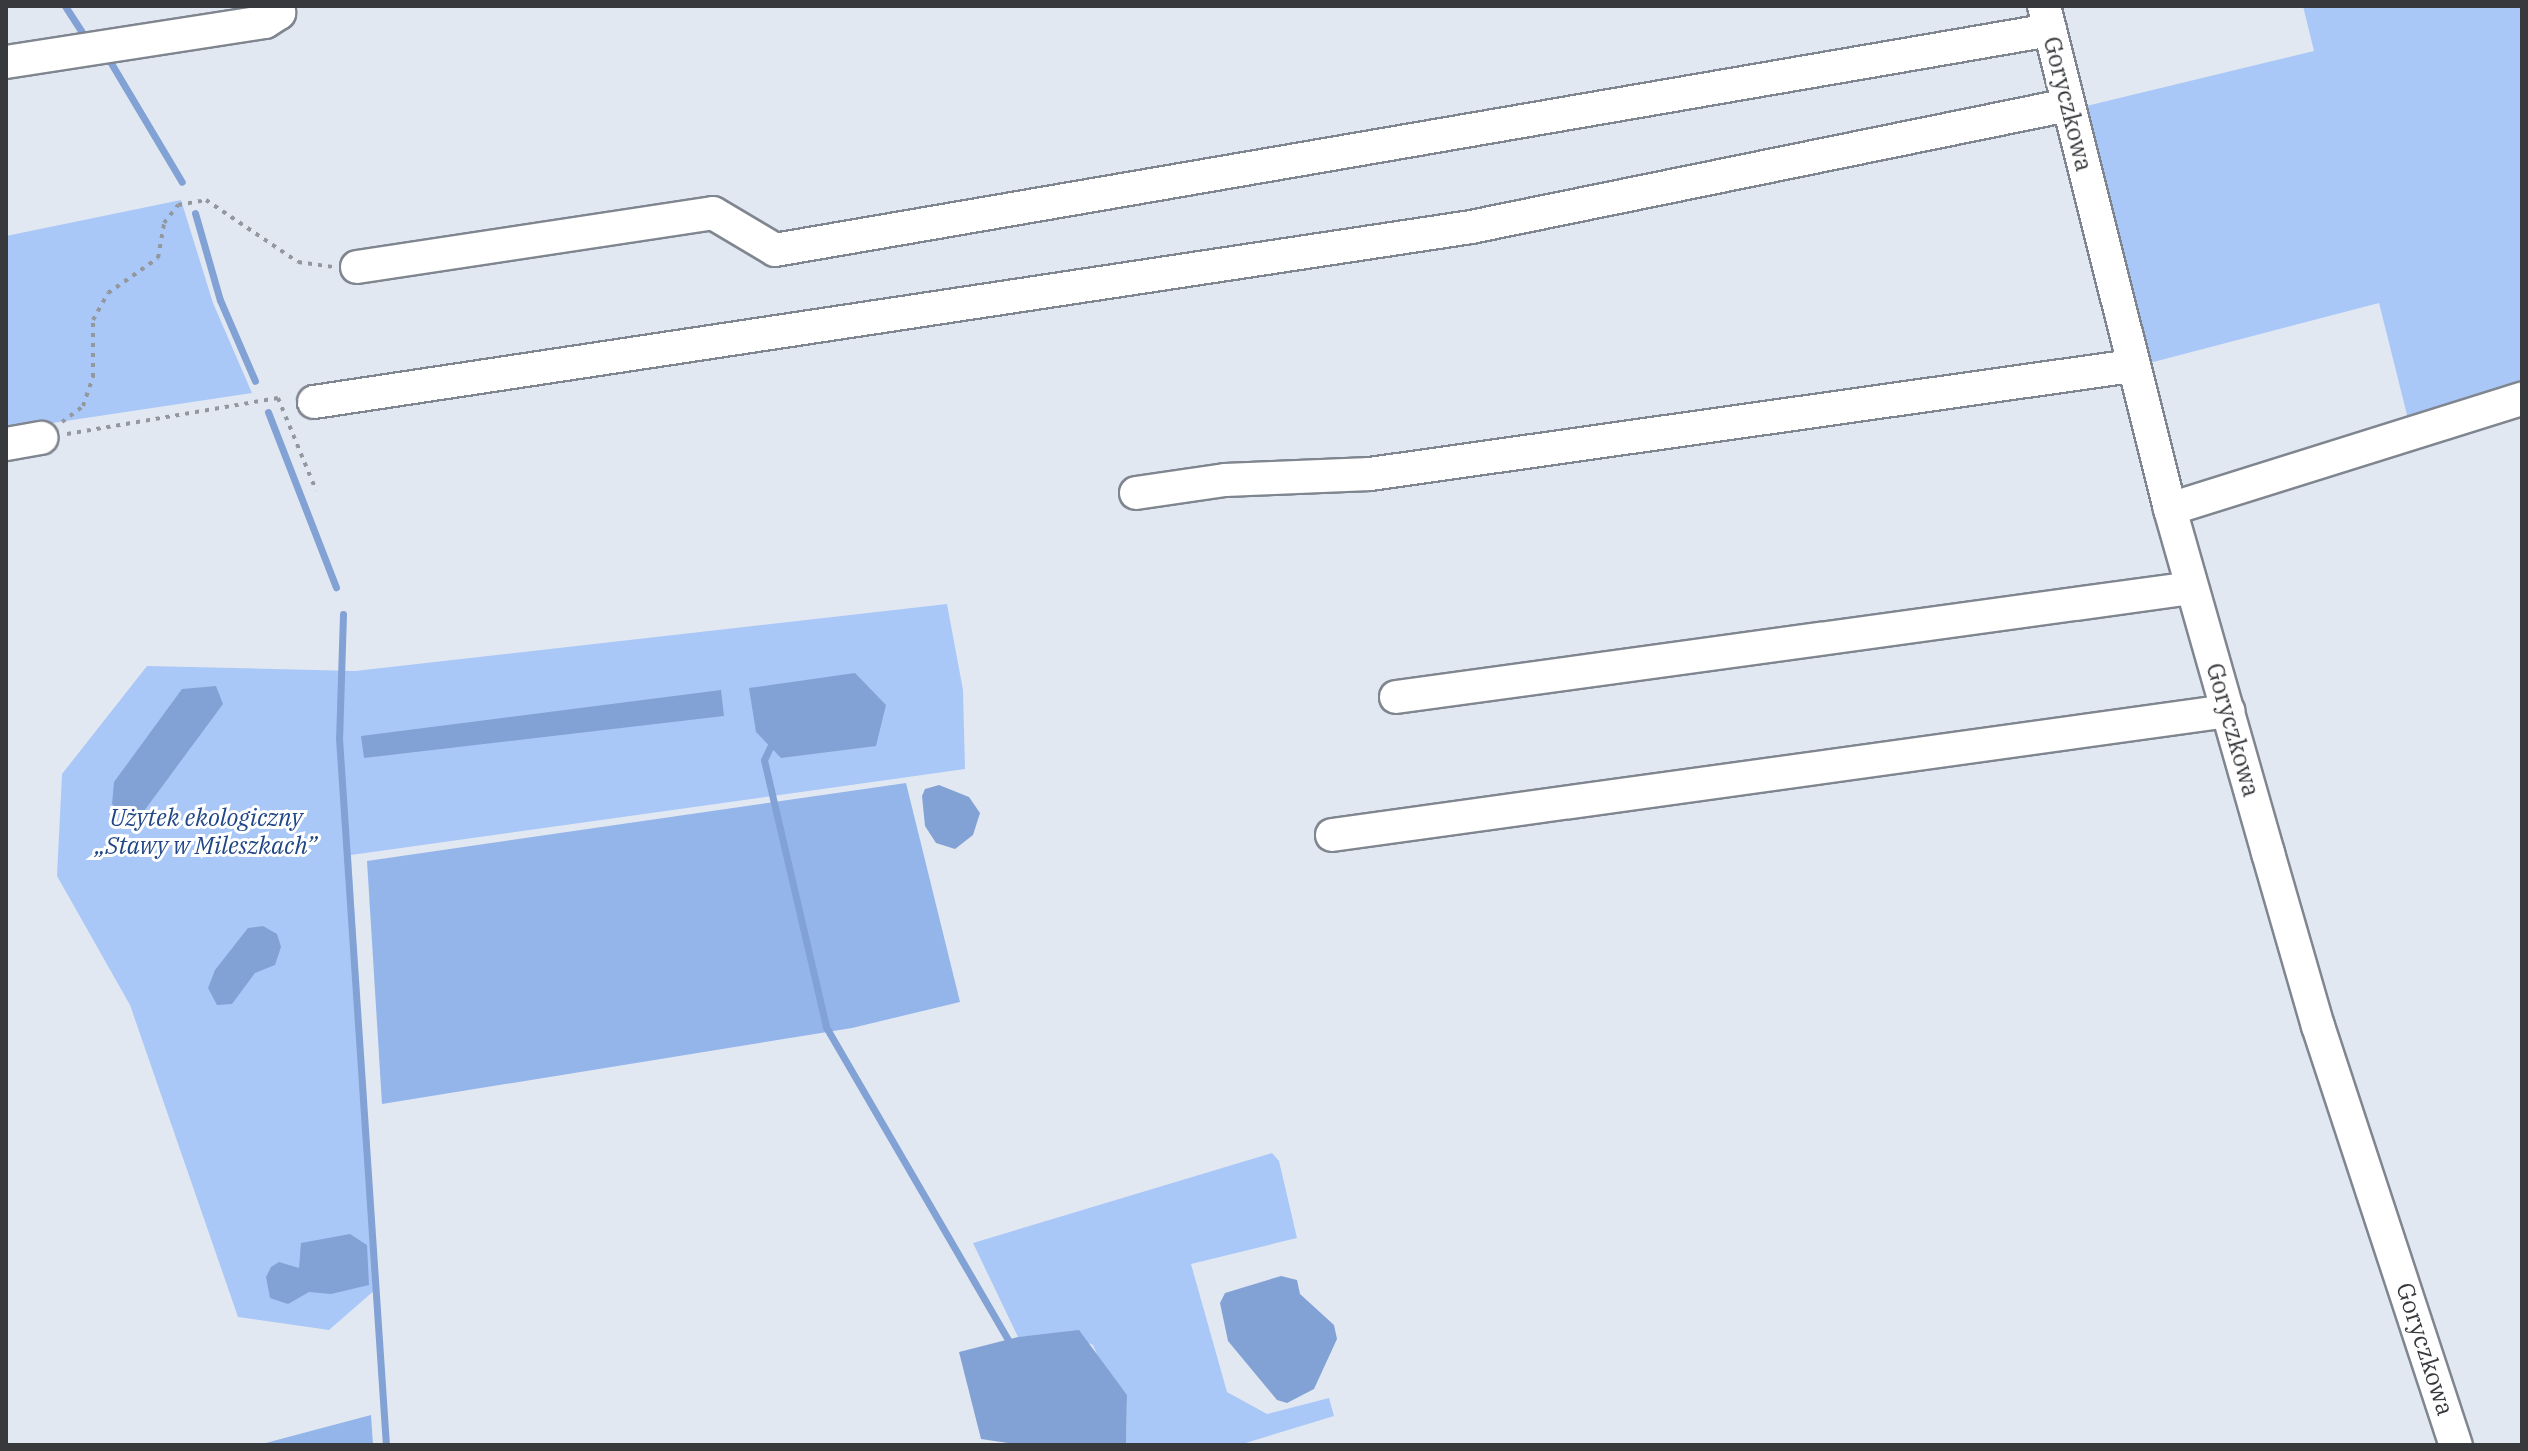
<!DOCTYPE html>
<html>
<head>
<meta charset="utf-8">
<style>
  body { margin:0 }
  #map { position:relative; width:2528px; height:1451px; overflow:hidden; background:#e2e8f2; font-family:"IBM Plex Serif",serif }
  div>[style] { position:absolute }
  .green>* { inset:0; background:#aac8f7 }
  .forest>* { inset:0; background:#94b5ea }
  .water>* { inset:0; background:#82a2d5 }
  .stream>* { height:7px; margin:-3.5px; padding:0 3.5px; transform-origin:3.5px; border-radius:3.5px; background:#82a2d5 }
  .path>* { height:4px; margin-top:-2px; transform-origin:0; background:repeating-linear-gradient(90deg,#93979e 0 4px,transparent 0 10px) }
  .roads { filter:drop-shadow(2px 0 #80868f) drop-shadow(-2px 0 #80868f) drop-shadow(0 2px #80868f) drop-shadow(0 -2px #80868f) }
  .minor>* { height:32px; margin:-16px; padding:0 16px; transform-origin:16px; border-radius:16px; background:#fff }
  span { translate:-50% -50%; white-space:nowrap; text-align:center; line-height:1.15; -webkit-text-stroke:6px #fff; paint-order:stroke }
  .street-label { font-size:24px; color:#37393d }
  .park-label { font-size:24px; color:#214786; font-style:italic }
  .frame { position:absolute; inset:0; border:8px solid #37393d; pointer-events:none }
</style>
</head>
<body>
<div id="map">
  <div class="green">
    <div style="clip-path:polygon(2303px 6px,2522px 6px,2522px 386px,2410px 427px,2379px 303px,2138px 366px,2078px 108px,2314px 51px)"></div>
    <div style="clip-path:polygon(181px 200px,213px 303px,252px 393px,6px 430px,6px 236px)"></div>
    <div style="clip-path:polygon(947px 604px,963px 690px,965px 769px,351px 855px,376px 1289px,329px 1330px,238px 1317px,130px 1005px,57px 876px,62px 774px,147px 666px,355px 671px)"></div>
    <div style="clip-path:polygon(1272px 1153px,1279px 1161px,1297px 1238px,1191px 1264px,1227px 1392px,1267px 1414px,1329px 1398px,1334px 1416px,1239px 1445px,1126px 1445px,1127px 1395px,1100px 1362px,1093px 1345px,1068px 1335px,1018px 1337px,973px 1243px)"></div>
  </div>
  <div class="forest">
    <div style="clip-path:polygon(906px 783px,960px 1002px,852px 1028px,382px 1104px,367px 861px)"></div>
    <div style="clip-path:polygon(371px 1415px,373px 1445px,258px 1445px)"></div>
  </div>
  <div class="water">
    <div style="clip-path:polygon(855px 673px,886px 705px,876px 746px,781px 758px,756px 732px,749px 688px)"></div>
    <div style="clip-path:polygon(216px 686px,223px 704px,144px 811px,129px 820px,112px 804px,114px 782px,182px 689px)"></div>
    <div style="clip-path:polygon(721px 690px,724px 716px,364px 758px,361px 736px)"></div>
    <div style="clip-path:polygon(939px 785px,969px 797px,980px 813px,973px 835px,955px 849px,936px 843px,925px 826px,922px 796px,925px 789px)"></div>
    <div style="clip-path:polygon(263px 926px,277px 934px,281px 947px,275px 965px,255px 973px,232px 1004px,217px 1005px,208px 988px,215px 970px,248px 928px)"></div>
    <div style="clip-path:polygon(350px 1234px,367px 1245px,369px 1285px,331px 1294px,309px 1292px,288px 1304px,270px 1298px,266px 1277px,271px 1267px,279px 1262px,299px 1268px,301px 1243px)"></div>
    <div style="clip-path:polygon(1281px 1276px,1297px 1280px,1300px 1294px,1334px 1325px,1337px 1339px,1314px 1389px,1287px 1403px,1277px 1400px,1228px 1341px,1220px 1303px,1225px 1293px)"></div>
    <div style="clip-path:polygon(1079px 1330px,1127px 1395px,1126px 1445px,1021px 1445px,981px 1439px,959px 1352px,1018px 1337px)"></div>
  </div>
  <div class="stream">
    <div style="left:65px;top:6px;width:31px;rotate:57deg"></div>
    <div style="left:108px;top:58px;width:144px;rotate:59.2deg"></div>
    <div style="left:195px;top:213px;width:91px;rotate:74deg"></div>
    <div style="left:220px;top:300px;width:88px;rotate:66.6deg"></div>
    <div style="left:268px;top:412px;width:188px;rotate:68.8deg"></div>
    <div style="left:343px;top:614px;width:124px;rotate:91.8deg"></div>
    <div style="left:339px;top:738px;width:709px;rotate:86.2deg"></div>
    <div style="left:770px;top:747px;width:14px;rotate:115deg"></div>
    <div style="left:764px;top:760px;width:274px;rotate:76.9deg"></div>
    <div style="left:826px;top:1027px;width:363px;rotate:59.8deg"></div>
  </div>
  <div class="path">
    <div style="left:62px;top:422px;width:26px;rotate:-37deg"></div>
    <div style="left:83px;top:406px;width:31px;rotate:-71deg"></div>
    <div style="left:93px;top:377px;width:57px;rotate:-90deg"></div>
    <div style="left:93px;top:320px;width:31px;rotate:-61deg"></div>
    <div style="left:108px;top:293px;width:61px;rotate:-35deg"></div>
    <div style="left:158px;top:258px;width:36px;rotate:-80deg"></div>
    <div style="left:164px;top:223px;width:23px;rotate:-52deg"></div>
    <div style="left:178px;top:205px;width:28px;rotate:-10deg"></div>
    <div style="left:206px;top:200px;width:111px;rotate:34deg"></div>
    <div style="left:298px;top:262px;width:35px;rotate:8deg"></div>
    <div style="left:67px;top:434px;width:214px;rotate:-9.7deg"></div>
    <div style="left:278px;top:398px;width:100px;rotate:67.6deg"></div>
  </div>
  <div class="roads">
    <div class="minor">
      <div style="left:2044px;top:6px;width:519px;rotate:75.94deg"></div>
      <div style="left:2170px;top:509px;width:358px;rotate:74.1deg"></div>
      <div style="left:2268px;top:853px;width:180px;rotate:73.9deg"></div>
      <div style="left:2318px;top:1026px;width:441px;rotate:71.8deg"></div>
      <div style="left:6px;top:62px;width:262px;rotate:-8.8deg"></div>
      <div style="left:265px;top:22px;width:17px;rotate:-33deg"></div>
      <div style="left:279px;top:13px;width:7px;rotate:-98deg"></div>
      <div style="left:357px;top:267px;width:360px;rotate:-8.6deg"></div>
      <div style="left:713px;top:213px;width:72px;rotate:30.8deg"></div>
      <div style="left:775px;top:250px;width:1294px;rotate:-9.79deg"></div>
      <div style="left:314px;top:402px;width:1170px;rotate:-8.6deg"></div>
      <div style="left:1471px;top:227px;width:609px;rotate:-11.55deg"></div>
      <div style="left:6px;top:444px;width:36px;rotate:-10deg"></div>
      <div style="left:1136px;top:493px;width:90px;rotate:-8.3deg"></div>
      <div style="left:1225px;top:480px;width:145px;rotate:-2.4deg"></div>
      <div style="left:1370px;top:474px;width:770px;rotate:-8.07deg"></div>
      <div style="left:2170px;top:509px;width:369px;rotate:-17.4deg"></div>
      <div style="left:1396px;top:697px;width:803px;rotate:-7.8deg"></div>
      <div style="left:1332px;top:835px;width:905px;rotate:-7.88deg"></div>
    </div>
  </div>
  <div class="street-label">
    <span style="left:2068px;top:104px;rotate:76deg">Goryczkowa</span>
    <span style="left:2233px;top:730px;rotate:74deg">Goryczkowa</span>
    <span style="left:2425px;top:1349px;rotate:72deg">Goryczkowa</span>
  </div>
  <div class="park-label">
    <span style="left:206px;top:832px">Użytek ekologiczny<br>„Stawy w Mileszkach”</span>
  </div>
  <div class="frame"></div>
</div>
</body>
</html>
